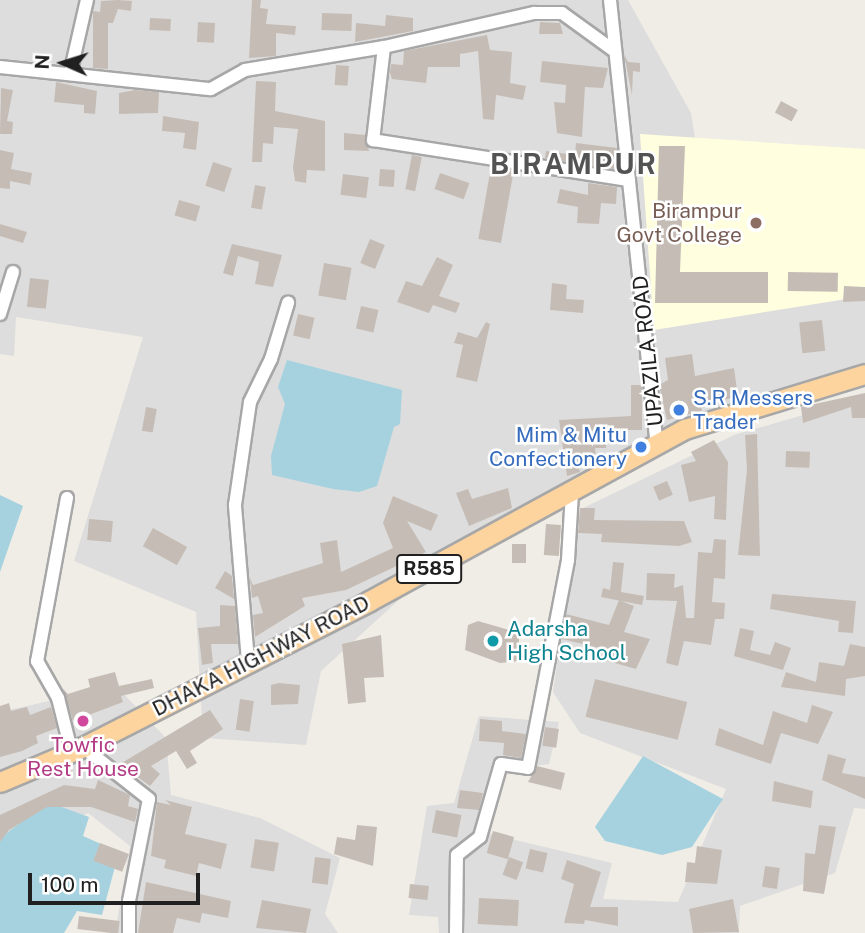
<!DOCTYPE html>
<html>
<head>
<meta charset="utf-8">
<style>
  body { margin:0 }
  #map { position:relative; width:865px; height:933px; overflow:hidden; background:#f0ede6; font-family:"Public Sans",sans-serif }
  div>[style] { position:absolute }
  .residential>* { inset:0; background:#dedddd }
  .education>* { inset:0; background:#ffffe0 }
  .water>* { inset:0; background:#a6d2df }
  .building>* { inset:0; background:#c5bdb5; transform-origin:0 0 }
  .roads { filter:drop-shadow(2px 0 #a7a7a7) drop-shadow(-2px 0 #a7a7a7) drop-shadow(0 2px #a7a7a7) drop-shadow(0 -2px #a7a7a7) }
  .minor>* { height:12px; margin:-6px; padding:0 6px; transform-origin:6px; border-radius:6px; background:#fff }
  .primary>* { height:19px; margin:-9.5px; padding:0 9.5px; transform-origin:9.5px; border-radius:9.5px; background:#fdd49e }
  .dots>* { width:19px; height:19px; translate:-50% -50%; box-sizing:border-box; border:4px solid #fff; border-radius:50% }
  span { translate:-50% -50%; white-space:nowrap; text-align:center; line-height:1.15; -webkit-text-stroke:5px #fff; paint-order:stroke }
  .shield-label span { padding:2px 5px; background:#fff; border:2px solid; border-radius:5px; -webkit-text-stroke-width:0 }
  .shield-label { font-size:19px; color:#202020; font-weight:700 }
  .education-label { font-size:21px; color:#785e54 }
  .right { translate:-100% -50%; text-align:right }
  .street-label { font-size:21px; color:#202020 }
  .shop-label { font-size:21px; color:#366cbe }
  .left { translate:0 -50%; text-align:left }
  .culture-label { font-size:21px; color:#0d838f }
  .hotel-label { font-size:21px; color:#b23c85 }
  .district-label { font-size:28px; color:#535353; font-weight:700; letter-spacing:2px }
  .north { position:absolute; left:28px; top:28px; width:70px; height:70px; -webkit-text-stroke:5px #fff; paint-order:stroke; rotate:273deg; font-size:19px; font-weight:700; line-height:28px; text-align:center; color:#202020 }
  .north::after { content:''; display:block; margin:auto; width:24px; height:32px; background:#202020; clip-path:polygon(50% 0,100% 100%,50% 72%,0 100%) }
  .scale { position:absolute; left:28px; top:873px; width:172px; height:32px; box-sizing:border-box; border:4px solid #202020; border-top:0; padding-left:9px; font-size:21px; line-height:24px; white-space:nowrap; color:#202020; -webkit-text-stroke:5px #fff; paint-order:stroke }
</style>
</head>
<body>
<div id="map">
  <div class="residential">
    <div style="clip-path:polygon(0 0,628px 0,691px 113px,716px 273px,865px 276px,865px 377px,670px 443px,435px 567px,321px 671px,306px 745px,203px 738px,196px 612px,74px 561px,143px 337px,16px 317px,14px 356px,0 354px)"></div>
    <div style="clip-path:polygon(865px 397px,865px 809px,854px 808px,835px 873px,740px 906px,739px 933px,439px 933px,438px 917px,409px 915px,427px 806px,454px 803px,479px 716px,559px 722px,549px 764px,503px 770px,490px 834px,612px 863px,603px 899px,678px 902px,726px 789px,580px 733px,553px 692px,579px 510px,734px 435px)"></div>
    <div style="clip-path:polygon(116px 686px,166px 738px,171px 795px,260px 818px,340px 858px,325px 914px,338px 933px,115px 933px,130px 846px,88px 813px,0 855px,0 712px)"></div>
  </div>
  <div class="education">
    <div style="clip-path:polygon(640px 134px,865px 149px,865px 296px,654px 330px)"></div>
  </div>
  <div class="water">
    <div style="clip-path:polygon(287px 360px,402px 390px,400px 424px,394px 427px,377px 486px,359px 492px,333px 489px,272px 475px,271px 456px,285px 404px,278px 387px)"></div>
    <div style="clip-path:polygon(0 495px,23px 506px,0 572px)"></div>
    <div style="clip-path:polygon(643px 756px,723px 799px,692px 847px,662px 855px,605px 841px,595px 827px)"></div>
    <div style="clip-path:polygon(48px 802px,89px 817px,83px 836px,119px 852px,102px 915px,77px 911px,64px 933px,0 933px,0 838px)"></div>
  </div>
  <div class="building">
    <div style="clip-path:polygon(118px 0,132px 1px,131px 11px,118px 9px,113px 23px,108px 23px,108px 69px,93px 68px,93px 11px,100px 12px,101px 1px)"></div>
    <div style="clip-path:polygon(252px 0,261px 0,260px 8px,268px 9px,266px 24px,296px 26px,295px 35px,276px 33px,276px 56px,249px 58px)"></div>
    <div style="left:322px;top:13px;width:30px;height:17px;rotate:2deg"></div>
    <div style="clip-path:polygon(386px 15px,413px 18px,413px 31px,355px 42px,356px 23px,385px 26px)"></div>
    <div style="left:150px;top:18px;width:21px;height:12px;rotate:3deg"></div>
    <div style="left:198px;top:22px;width:17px;height:20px;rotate:3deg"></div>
    <div style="clip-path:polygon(540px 22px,560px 23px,563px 34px,539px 34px)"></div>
    <div style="clip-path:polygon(487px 35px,490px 50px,512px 52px,510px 83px,526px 86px,523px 100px,496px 95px,494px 120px,483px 119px,478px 51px,460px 54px,460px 67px,428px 67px,426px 83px,392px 79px,390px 73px,391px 64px,403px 65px,404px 51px)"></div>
    <div style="clip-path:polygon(624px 54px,628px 62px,640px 63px,640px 72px,633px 71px,632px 95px)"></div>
    <div style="clip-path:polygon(542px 61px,608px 68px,603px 88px,585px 87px,582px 137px,557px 133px,554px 102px,565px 103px,566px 85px,540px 82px)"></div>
    <div style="left:336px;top:65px;width:13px;height:20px;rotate:4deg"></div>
    <div style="clip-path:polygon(256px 81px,276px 82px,275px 111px,325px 121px,325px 171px,307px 170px,306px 183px,295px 181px,293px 168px,298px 129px,274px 127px,273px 144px,263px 143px,262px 162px,252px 162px)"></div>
    <div style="clip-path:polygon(56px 82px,97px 91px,95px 114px,84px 113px,84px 105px,54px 102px)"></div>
    <div style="clip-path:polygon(1px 88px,13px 90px,7px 121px,13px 122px,12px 134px,0 134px)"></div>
    <div style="clip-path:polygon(135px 90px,159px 92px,158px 113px,119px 114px,119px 93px)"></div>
    <div style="left:781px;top:101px;width:19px;height:13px;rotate:28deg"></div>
    <div style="clip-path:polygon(163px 116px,199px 122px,196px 150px,183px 148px,185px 133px,162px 131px)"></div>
    <div style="clip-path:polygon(344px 133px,365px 135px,369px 151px,344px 150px)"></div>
    <div style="clip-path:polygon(576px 143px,617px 148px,619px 170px,545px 158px,546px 151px,575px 155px)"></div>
    <div style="clip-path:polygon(659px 146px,685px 146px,680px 272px,768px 272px,768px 303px,655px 303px)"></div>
    <div style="clip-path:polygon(0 150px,14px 153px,11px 169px,32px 173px,30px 185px,10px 181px,10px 189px,0 188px)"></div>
    <div style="left:412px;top:155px;width:10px;height:35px;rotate:11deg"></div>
    <div style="left:213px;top:162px;width:20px;height:25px;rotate:18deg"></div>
    <div style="left:491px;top:167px;width:23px;height:73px;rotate:10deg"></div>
    <div style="left:380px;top:169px;width:15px;height:17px;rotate:4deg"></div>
    <div style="left:440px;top:173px;width:31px;height:17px;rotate:19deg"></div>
    <div style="left:343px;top:174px;width:26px;height:21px;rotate:7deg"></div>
    <div style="clip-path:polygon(588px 183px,617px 187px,616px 204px,601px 203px,599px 224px,577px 223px,578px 207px,557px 203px,560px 189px,588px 195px)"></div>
    <div style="left:255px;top:185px;width:11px;height:23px;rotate:10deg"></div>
    <div style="left:179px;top:200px;width:22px;height:16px;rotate:16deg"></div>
    <div style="clip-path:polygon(0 224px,27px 232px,23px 243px,0 236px)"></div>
    <div style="left:370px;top:239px;width:16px;height:26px;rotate:22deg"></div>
    <div style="clip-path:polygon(232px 244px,282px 255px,273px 287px,255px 284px,259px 262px,238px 256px,233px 276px,223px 273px)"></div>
    <div style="clip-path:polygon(437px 257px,453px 265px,439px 296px,460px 303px,456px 313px,433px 305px,429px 313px,397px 302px,406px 281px,422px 286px)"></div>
    <div style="left:324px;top:263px;width:28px;height:33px;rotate:10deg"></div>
    <div style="left:788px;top:272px;width:50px;height:19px;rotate:1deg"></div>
    <div style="left:30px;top:278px;width:19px;height:29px;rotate:6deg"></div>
    <div style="clip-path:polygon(552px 283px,567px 285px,566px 299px,584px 300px,583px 313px,550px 310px)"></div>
    <div style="clip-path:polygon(844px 286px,865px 287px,865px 301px,843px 302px)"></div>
    <div style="left:361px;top:306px;width:18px;height:23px;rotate:13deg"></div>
    <div style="left:298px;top:314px;width:17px;height:22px;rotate:13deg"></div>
    <div style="left:822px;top:320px;width:31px;height:23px;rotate:84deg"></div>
    <div style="clip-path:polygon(486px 322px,490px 324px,477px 382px,456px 377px,463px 345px,454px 343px,458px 332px,477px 338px)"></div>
    <div style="clip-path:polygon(692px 354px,695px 376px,734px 368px,738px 397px,701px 404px,702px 411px,667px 420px,659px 385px,668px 380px,665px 358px)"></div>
    <div style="clip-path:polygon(631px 385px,642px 385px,642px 430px,607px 430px,606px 448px,595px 448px,596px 462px,578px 464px,580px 472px,567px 476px,559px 420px,631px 416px)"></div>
    <div style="clip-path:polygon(865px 393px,865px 418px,852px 418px,851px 407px,803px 423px,801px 407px)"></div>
    <div style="left:146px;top:407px;width:11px;height:24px;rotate:10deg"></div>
    <div style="clip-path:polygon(757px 434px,760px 556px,738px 555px,747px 470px,745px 435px)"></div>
    <div style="clip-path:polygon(714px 440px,728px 462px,726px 520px,714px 519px,715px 496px,689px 502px,681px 465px,696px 461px,691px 452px)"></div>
    <div style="left:786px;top:451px;width:24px;height:16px;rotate:2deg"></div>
    <div style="left:667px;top:481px;width:15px;height:15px;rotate:67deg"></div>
    <div style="clip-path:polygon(508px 488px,512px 508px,469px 526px,456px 493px,468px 489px,472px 499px)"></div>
    <div style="clip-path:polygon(393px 496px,438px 515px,431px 531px,407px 521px,426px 552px,346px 590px,302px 598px,305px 606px,255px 637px,253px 615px,263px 613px,258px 596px,252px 598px,250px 578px,253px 585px,323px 563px,320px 543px,337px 540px,341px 572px,393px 548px,383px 523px)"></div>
    <div style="clip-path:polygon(580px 508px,595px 508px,594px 520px,684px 521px,692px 542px,679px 546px,601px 542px,602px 534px,578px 533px)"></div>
    <div style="left:89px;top:519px;width:24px;height:21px;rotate:5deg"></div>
    <div style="left:546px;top:524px;width:15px;height:31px;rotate:4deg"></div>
    <div style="left:153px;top:528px;width:39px;height:21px;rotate:29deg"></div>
    <div style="clip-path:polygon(714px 539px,726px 540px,725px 579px,714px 578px,712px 602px,725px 603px,724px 619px,715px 619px,711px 645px,684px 641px,678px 666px,666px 663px,677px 601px,646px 600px,647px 573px,675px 574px,674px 588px,683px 585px,686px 618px,694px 618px,698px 552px,712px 553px)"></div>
    <div style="left:512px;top:544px;width:14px;height:19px"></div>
    <div style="clip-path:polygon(613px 562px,624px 563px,621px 592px,644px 596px,642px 605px,601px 597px,603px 588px,610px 590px)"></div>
    <div style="clip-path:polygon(225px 571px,232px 576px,234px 599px,215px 588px)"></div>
    <div style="clip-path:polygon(772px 594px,856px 601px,853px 633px,838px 632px,839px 621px,770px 609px)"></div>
    <div style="clip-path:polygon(619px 600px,634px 606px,624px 632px,650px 639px,636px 669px,597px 658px,599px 648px,562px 639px,566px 614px,609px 625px)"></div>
    <div style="clip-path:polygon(220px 605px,235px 606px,238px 644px,211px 644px,213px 663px,202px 665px,198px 628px,220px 626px)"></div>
    <div style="clip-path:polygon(478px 621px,519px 633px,519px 661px,500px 663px,465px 650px,468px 625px)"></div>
    <div style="clip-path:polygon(740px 628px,754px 631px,750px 650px,770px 655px,775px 642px,791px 648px,783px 670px,734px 656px)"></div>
    <div style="clip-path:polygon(381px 635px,384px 677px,364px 678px,366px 702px,348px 704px,342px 644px)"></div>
    <div style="clip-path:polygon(850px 644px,865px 647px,865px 676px,846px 679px,845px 696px,781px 687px,786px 672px,816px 682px,819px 662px,844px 666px)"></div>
    <div style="clip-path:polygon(115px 672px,119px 686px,152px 679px,154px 688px,121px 696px,123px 702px,73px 721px,63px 689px,68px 694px,90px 687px,88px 679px)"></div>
    <div style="left:595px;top:679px;width:95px;height:39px;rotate:14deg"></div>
    <div style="clip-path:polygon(279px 683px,300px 685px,298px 704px,271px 705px,271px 685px)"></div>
    <div style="left:240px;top:699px;width:14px;height:31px;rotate:8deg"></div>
    <div style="clip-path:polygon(9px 703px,11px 711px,27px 707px,30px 715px,51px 707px,57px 728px,36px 736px,38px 743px,22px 751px,0 757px,0 706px)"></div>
    <div style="clip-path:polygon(812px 705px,833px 712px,818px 744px,781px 733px,771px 764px,715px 745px,719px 728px,763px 745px,773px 711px,807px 723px)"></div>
    <div style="clip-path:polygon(210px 710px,223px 729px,190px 751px,197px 763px,187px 769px,176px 751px,151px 766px,160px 774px,150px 786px,120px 764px)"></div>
    <div style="clip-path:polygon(480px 719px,502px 721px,502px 731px,526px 734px,521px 758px,503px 755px,504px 743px,479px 741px)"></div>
    <div style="left:545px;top:727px;width:14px;height:19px;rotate:8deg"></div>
    <div style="clip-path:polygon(828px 754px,846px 759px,842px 773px,865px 777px,865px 799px,822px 780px)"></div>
    <div style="clip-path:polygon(537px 766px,565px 773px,561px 790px,528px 782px)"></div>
    <div style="clip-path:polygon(98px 780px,130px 795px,128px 806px,138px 809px,135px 822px,91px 807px,47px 807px,9px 830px,0 842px,0 815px,64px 785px,95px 789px)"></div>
    <div style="clip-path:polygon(774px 781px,813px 791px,811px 808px,772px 801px)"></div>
    <div style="clip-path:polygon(460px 790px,483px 793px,479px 810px,457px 808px)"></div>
    <div style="clip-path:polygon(165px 800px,192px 807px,185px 834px,227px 844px,221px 869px,199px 863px,196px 876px,164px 868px,166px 860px,151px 856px,157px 802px,171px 805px)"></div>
    <div style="left:436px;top:810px;width:26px;height:23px;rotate:11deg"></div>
    <div style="clip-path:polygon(357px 825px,377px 827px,373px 866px,334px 854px,337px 837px,355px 840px)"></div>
    <div style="clip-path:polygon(819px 825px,836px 827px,824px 894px,803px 891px,805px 853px,815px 854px)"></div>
    <div style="left:493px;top:831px;width:22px;height:23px;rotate:16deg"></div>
    <div style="left:255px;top:839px;width:24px;height:29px;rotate:9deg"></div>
    <div style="left:100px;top:843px;width:31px;height:19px;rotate:21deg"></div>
    <div style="clip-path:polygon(697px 846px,722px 850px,717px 884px,685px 882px,687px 862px,695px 863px)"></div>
    <div style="left:530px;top:849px;width:18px;height:20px;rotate:13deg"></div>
    <div style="left:315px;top:857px;width:16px;height:26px;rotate:7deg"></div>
    <div style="left:509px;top:857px;width:15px;height:19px;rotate:20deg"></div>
    <div style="clip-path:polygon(567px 860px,601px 872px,590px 907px,618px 907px,618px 926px,585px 920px,584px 924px,564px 923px,574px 884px,561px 879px)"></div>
    <div style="left:765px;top:866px;width:15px;height:21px;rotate:8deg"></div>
    <div style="clip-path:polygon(146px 882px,231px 901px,228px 918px,202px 913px,200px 923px,177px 918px,173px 933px,138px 933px)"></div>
    <div style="left:410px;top:884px;width:19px;height:14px;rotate:6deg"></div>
    <div style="left:479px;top:898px;width:40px;height:26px;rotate:3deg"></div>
    <div style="clip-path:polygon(733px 899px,739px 932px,693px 933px,689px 909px)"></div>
    <div style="clip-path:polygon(262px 900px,311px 909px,306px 933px,256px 928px)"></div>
    <div style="left:79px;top:916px;width:41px;height:13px;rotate:7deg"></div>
  </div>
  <div class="roads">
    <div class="minor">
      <div style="left:610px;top:0;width:447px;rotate:84deg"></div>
      <div style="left:384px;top:47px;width:94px;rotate:96.7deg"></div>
      <div style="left:373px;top:140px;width:259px;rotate:8.9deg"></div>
      <div style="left:0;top:67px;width:212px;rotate:6deg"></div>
      <div style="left:211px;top:89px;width:39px;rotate:-29deg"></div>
      <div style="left:245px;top:70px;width:141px;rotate:-9.4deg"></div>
      <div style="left:384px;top:47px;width:154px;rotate:-12.8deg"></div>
      <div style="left:534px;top:13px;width:28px"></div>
      <div style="left:562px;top:13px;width:62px;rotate:35.8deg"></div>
      <div style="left:70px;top:74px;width:76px;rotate:-77.1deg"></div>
      <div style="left:0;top:314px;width:44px;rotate:-72.8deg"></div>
      <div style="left:67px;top:498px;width:166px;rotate:100.4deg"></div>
      <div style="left:37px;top:661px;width:43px;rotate:60.4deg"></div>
      <div style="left:58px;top:698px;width:54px;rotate:76deg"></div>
      <div style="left:248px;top:661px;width:157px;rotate:-94.8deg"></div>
      <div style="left:235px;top:505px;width:104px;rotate:-81.7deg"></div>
      <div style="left:250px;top:402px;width:48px;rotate:-64deg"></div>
      <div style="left:271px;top:359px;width:59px;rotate:-73.1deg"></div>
      <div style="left:83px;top:747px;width:84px;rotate:38.2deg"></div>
      <div style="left:149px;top:799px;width:104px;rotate:101.1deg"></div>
      <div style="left:129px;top:901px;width:32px;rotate:90deg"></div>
      <div style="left:456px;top:933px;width:78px;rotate:-89.3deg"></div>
      <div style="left:457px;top:855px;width:29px;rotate:-38deg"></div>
      <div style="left:480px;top:837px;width:76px;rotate:-74deg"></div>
      <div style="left:501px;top:764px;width:27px;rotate:8deg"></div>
      <div style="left:528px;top:768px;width:212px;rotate:-79.1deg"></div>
      <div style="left:568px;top:560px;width:68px;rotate:-86.6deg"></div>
    </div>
    <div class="primary">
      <div style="left:0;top:782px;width:90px;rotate:-22.9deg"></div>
      <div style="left:83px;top:747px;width:321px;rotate:-27deg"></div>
      <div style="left:369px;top:601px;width:360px;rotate:-28.6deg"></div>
      <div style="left:685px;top:429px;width:188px;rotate:-17deg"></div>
    </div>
  </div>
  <div class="dots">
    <div style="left:756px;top:223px;background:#8d6e63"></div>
    <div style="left:679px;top:410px;background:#3f7fe0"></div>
    <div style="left:641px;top:447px;background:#3f7fe0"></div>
    <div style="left:493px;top:641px;background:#0f9aa8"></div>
    <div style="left:83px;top:721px;background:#d1479c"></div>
  </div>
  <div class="shield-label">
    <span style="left:429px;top:569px">R585</span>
  </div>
  <div class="education-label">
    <span class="right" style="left:742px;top:223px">Birampur<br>Govt College</span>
  </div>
  <div class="street-label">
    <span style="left:648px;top:351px;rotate:-96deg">UPAZILA ROAD</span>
    <span style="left:261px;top:656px;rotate:-27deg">DHAKA HIGHWAY ROAD</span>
  </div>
  <div class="shop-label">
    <span class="left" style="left:693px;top:410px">S.R Messers<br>Trader</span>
    <span class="right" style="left:627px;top:447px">Mim &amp; Mitu<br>Confectionery</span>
  </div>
  <div class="culture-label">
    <span class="left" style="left:507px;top:641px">Adarsha<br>High School</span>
  </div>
  <div class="hotel-label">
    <span style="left:83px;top:757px">Towfic<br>Rest House</span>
  </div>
  <div class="district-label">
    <span style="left:574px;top:164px">BIRAMPUR</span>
  </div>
  <div class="north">N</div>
  <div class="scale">100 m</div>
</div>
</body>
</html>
